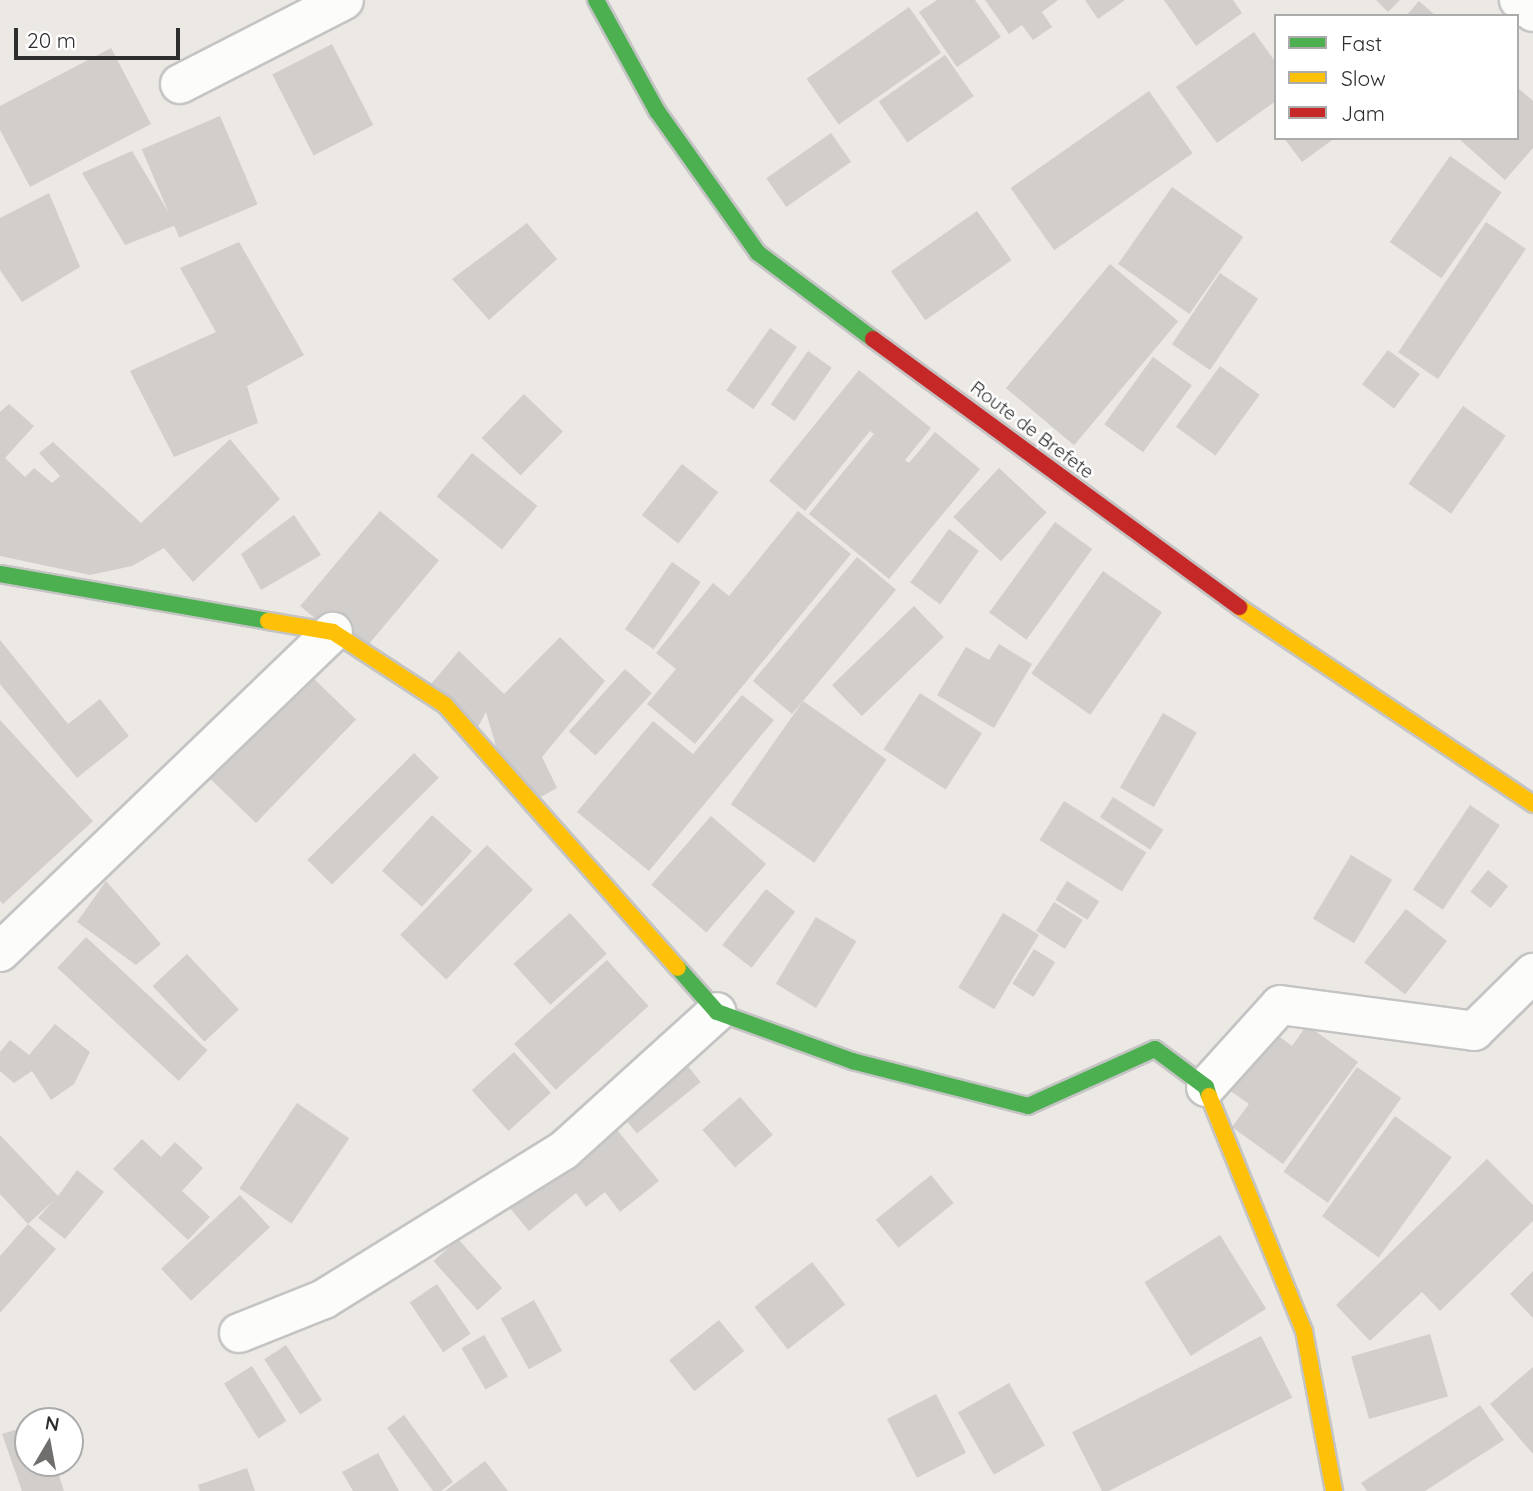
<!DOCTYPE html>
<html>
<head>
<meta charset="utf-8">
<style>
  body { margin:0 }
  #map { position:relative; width:1533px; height:1491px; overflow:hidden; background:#ece8e4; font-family:Quicksand,sans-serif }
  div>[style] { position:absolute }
  .building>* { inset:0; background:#d1cecb; transform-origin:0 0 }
  .roads { filter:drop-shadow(2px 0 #c5c4c5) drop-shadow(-2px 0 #c5c4c5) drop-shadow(0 2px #c5c4c5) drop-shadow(0 -2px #c5c4c5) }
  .street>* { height:38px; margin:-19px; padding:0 19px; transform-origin:19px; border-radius:19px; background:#fcfcfb }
  .fast>* { height:16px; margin:-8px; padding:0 8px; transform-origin:8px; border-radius:8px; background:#4caf50 }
  .slow>* { height:16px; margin:-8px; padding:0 8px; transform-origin:8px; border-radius:8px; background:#ffc107 }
  .jam>* { height:16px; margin:-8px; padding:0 8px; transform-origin:8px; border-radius:8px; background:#c62828 }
  span { translate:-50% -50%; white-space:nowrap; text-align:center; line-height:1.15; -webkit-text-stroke:5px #fff; paint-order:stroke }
  .street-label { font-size:19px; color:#2e2e2e }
  .legend { position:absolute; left:1274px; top:14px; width:245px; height:126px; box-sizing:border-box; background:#fff; border:2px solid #ababab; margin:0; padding:9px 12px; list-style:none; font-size:21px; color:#2e2e2e }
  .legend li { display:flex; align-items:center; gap:14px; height:35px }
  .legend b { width:35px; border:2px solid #ababab }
  .north { position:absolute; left:14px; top:1407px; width:70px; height:70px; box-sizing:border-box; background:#fff; border:2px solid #ababab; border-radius:50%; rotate:10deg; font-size:19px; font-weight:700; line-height:28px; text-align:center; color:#2e2e2e }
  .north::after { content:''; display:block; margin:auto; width:24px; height:32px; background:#706f6e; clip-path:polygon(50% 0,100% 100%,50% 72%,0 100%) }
  .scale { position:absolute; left:14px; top:28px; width:166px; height:32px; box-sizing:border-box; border:4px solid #2e2e2e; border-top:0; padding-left:9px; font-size:21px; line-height:24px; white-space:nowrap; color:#2e2e2e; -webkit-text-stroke:5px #fff; paint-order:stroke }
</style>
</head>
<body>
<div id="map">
  <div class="building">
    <div style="clip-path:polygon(937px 0,975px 0,1001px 37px,957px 67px,919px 12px)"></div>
    <div style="clip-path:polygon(985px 0,1058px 0,1042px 12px,1052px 27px,1033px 40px,1022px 25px,1009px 34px)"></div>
    <div style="clip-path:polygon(1085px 0,1125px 0,1098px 19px)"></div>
    <div style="clip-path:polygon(1164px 0,1233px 0,1242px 13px,1196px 46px)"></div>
    <div style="clip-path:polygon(1376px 0,1400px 0,1388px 12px)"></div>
    <div style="clip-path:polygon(1419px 1px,1436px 16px,1406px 16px)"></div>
    <div style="left:909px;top:7px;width:56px;height:125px;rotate:55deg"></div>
    <div style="clip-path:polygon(1254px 32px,1276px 63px,1276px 101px,1217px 143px,1176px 87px)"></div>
    <div style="left:332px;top:44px;width:91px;height:67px;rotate:63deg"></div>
    <div style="clip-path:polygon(111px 48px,151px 124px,30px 187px,0 130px,0 106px)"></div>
    <div style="left:945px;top:55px;width:50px;height:81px;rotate:55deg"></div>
    <div style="clip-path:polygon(1517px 87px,1533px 101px,1533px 148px,1505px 180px,1458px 138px,1517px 138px)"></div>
    <div style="left:1149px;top:91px;width:76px;height:169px;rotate:55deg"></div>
    <div style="left:220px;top:116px;width:96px;height:85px;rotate:67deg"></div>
    <div style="left:831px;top:133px;width:35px;height:79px;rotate:55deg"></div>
    <div style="clip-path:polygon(1284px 138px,1335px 138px,1302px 162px)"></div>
    <div style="clip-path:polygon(132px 151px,176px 225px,125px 245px,82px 173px)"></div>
    <div style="left:1450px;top:156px;width:63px;height:105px;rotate:35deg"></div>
    <div style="left:1172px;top:187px;width:87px;height:94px;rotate:35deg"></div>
    <div style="clip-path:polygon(49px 193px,80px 267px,22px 302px,0 270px,0 218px)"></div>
    <div style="left:977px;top:211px;width:60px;height:105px;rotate:55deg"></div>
    <div style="left:1486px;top:222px;width:48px;height:157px;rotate:34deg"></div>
    <div style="clip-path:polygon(527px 223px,557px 259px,489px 320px,452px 279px)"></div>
    <div style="clip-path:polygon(239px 242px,304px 355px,247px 386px,258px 423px,174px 457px,130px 371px,216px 332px,180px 268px)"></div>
    <div style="left:1110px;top:264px;width:89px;height:162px;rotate:40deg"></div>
    <div style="left:1220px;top:273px;width:46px;height:86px;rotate:34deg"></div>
    <div style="left:770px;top:328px;width:33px;height:76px;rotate:35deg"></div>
    <div style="left:1388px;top:350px;width:40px;height:43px;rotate:37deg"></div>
    <div style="left:808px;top:351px;width:29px;height:65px;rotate:35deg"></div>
    <div style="left:1153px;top:357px;width:48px;height:83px;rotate:36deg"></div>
    <div style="left:1220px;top:366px;width:49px;height:75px;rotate:36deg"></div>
    <div style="clip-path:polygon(859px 370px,931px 428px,905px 460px,909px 463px,935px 432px,980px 469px,889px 579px,809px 514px,874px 434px,870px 431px,805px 511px,769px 481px)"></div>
    <div style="left:524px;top:394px;width:54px;height:61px;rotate:44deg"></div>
    <div style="clip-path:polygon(9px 404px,34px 426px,5px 458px,25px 477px,34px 468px,52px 483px,60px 476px,39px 453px,53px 442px,141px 523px,230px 439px,280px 499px,193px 582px,164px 548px,132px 566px,90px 575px,0 556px,0 412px)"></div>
    <div style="left:1463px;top:406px;width:52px;height:95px;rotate:35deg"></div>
    <div style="left:472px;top:453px;width:84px;height:56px;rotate:39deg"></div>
    <div style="left:682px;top:464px;width:46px;height:65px;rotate:38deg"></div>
    <div style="left:999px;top:468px;width:65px;height:67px;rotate:43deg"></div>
    <div style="left:380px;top:511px;width:77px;height:124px;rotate:40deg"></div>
    <div style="clip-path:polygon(798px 511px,851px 554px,695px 744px,647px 704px,676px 669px,656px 653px,713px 583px,729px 596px)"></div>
    <div style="clip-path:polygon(294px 515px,321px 555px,261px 590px,241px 554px)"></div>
    <div style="left:1055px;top:522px;width:46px;height:112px;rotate:36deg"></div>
    <div style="left:949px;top:529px;width:37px;height:66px;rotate:36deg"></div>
    <div style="left:857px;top:557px;width:51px;height:162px;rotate:40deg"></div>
    <div style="left:672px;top:562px;width:35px;height:82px;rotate:35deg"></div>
    <div style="left:1103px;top:571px;width:72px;height:125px;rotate:35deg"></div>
    <div style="left:914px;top:606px;width:43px;height:114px;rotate:46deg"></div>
    <div style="clip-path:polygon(560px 637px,605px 681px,542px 757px,557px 788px,528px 804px,502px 767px,486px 712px,472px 738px,425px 691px,459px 651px,504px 694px)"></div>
    <div style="clip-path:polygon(0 640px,68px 724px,100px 699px,129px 736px,77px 778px,0 684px)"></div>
    <div style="clip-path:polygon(999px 644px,1032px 664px,994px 728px,937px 695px,966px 647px,989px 660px)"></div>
    <div style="left:625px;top:669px;width:36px;height:84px;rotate:42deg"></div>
    <div style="left:310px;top:675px;width:64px;height:144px;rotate:44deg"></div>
    <div style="left:920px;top:693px;width:74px;height:67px;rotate:33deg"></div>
    <div style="clip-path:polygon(742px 695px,774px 720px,649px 871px,577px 812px,653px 721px,693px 754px)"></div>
    <div style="left:803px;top:701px;width:102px;height:126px;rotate:35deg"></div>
    <div style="left:1163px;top:713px;width:39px;height:86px;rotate:30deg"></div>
    <div style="clip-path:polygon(0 720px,93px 821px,3px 904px,0 901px)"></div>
    <div style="left:414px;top:753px;width:35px;height:151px;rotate:45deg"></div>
    <div style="left:1113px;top:797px;width:60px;height:24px;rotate:33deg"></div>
    <div style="left:1064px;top:801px;width:97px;height:46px;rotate:32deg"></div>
    <div style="left:1470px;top:805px;width:36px;height:102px;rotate:34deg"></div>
    <div style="left:432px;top:815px;width:54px;height:75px;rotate:42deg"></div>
    <div style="left:711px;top:816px;width:73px;height:91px;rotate:41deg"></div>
    <div style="left:487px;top:845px;width:64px;height:125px;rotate:44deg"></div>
    <div style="left:1351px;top:855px;width:48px;height:74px;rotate:31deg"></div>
    <div style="left:1488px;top:870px;width:26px;height:28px;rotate:39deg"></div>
    <div style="clip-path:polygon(106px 881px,161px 944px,136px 965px,77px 922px)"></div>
    <div style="left:1067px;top:881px;width:38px;height:22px;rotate:32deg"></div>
    <div style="left:766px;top:889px;width:37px;height:71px;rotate:38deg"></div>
    <div style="left:1054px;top:902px;width:34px;height:34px;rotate:32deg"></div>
    <div style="left:1406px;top:909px;width:52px;height:68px;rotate:38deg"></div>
    <div style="left:570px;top:913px;width:55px;height:76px;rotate:48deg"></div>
    <div style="left:1003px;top:913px;width:42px;height:87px;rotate:31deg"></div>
    <div style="left:816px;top:917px;width:47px;height:78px;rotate:31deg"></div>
    <div style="left:86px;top:937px;width:166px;height:42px;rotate:43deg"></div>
    <div style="left:1034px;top:949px;width:25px;height:41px;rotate:32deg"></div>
    <div style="left:187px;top:954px;width:76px;height:47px;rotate:47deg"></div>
    <div style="left:607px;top:960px;width:62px;height:125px;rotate:48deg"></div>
    <div style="clip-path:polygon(55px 1024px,90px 1052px,74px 1084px,51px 1100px,32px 1071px,14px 1083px,0 1071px,0 1052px,10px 1040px,29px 1055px)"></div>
    <div style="clip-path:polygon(1307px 1025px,1358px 1062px,1283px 1164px,1232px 1127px,1249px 1104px,1222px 1085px,1265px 1026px,1292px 1046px)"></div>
    <div style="left:514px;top:1052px;width:55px;height:57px;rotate:48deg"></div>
    <div style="left:678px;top:1054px;width:36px;height:82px;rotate:51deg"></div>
    <div style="left:1357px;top:1067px;width:54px;height:128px;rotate:35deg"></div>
    <div style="left:740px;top:1097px;width:50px;height:50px;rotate:49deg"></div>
    <div style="left:297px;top:1103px;width:63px;height:103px;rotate:34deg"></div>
    <div style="left:1395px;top:1116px;width:70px;height:124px;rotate:36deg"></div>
    <div style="clip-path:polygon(608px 1119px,659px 1181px,620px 1212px,605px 1192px,586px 1207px,576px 1193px,529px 1231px,505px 1202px)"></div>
    <div style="clip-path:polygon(0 1135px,58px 1196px,77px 1170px,104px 1192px,65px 1239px,38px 1218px,53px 1201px,28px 1224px,0 1194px)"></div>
    <div style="clip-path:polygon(142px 1139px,161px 1157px,175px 1142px,203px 1168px,182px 1191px,210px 1217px,188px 1240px,113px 1169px)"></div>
    <div style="clip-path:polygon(1487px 1159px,1533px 1205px,1533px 1221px,1440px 1311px,1422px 1292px,1370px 1341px,1336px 1305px)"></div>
    <div style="left:931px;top:1175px;width:36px;height:71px;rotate:51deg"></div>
    <div style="left:240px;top:1195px;width:44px;height:108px;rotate:47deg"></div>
    <div style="clip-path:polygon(28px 1224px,56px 1249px,0 1313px,0 1256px)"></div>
    <div style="left:1220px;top:1235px;width:87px;height:89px;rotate:58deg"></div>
    <div style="left:458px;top:1239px;width:66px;height:33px;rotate:48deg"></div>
    <div style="left:812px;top:1262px;width:54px;height:73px;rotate:52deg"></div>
    <div style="clip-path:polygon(1533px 1271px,1533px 1318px,1510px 1294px)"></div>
    <div style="left:437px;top:1284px;width:60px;height:33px;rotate:56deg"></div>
    <div style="left:534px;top:1300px;width:58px;height:38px;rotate:61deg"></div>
    <div style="left:719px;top:1320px;width:40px;height:64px;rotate:51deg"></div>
    <div style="left:1430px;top:1334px;width:65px;height:82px;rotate:74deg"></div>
    <div style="left:484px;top:1335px;width:48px;height:26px;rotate:60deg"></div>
    <div style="left:1261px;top:1336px;width:69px;height:212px;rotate:63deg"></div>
    <div style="left:286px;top:1345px;width:66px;height:26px;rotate:57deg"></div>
    <div style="left:252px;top:1366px;width:65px;height:33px;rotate:58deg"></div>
    <div style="clip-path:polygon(1533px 1367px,1533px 1454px,1490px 1404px)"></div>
    <div style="left:1009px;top:1383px;width:72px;height:59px;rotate:60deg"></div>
    <div style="left:936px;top:1394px;width:66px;height:55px;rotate:63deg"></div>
    <div style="clip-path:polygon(1480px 1405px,1504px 1440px,1425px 1491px,1367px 1491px,1361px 1483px)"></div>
    <div style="clip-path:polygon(404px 1415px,453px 1482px,441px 1491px,433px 1491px,387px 1428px)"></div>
    <div style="clip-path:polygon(28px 1426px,28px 1463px,55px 1463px,64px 1491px,22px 1491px,2px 1434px)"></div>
    <div style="clip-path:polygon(378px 1453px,399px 1491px,353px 1491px,342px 1472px)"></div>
    <div style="clip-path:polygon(485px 1461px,508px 1491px,445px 1491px)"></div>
    <div style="clip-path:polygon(247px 1468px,255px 1491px,200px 1491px,198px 1485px)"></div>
  </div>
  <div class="roads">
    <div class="street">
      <div style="left:1519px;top:0;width:18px;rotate:41deg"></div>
      <div style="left:180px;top:84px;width:184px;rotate:-27.1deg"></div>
      <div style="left:0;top:952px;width:462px;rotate:-43.9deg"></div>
      <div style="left:1206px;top:1087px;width:110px;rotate:-47.9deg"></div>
      <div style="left:1280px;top:1005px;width:196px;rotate:7.6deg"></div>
      <div style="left:1474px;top:1031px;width:83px;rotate:-44.5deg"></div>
      <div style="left:239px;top:1333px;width:92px;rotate:-21.8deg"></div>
      <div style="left:324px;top:1299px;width:281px;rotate:-31.8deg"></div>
      <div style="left:563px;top:1151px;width:207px;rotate:-42.1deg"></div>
    </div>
    <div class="fast">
      <div style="left:596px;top:0;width:127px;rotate:61.2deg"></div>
      <div style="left:657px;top:111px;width:174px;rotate:54.6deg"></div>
      <div style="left:758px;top:253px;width:144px;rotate:36.8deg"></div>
      <div style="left:0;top:574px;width:272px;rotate:9.9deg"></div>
      <div style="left:678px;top:968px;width:59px;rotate:48.4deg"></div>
      <div style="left:717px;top:1012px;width:144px;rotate:19.9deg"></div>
      <div style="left:852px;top:1061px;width:182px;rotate:14.3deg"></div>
      <div style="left:1028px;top:1106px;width:139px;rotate:-24.2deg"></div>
      <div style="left:1155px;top:1049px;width:64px;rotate:36.7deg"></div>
      <div style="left:1206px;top:1087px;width:9px;rotate:72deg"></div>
    </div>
    <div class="slow">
      <div style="left:1239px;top:607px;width:354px;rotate:33.8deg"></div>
      <div style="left:268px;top:621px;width:66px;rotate:9.6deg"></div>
      <div style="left:333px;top:632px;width:134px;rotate:33.1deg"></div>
      <div style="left:445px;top:705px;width:351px;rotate:48.5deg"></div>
      <div style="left:1209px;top:1096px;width:253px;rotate:68deg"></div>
      <div style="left:1304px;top:1331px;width:163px;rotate:79.4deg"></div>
    </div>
    <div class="jam">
      <div style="left:873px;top:339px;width:454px;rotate:36.2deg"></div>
    </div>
  </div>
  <div class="street-label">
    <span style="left:1032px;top:430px;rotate:37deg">Route de Brefete</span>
  </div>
  <ul class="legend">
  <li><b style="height:9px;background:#4caf50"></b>Fast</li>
  <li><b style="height:9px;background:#ffc107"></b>Slow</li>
  <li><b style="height:9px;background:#c62828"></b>Jam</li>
  </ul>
  <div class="north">N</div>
  <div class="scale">20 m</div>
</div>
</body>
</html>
